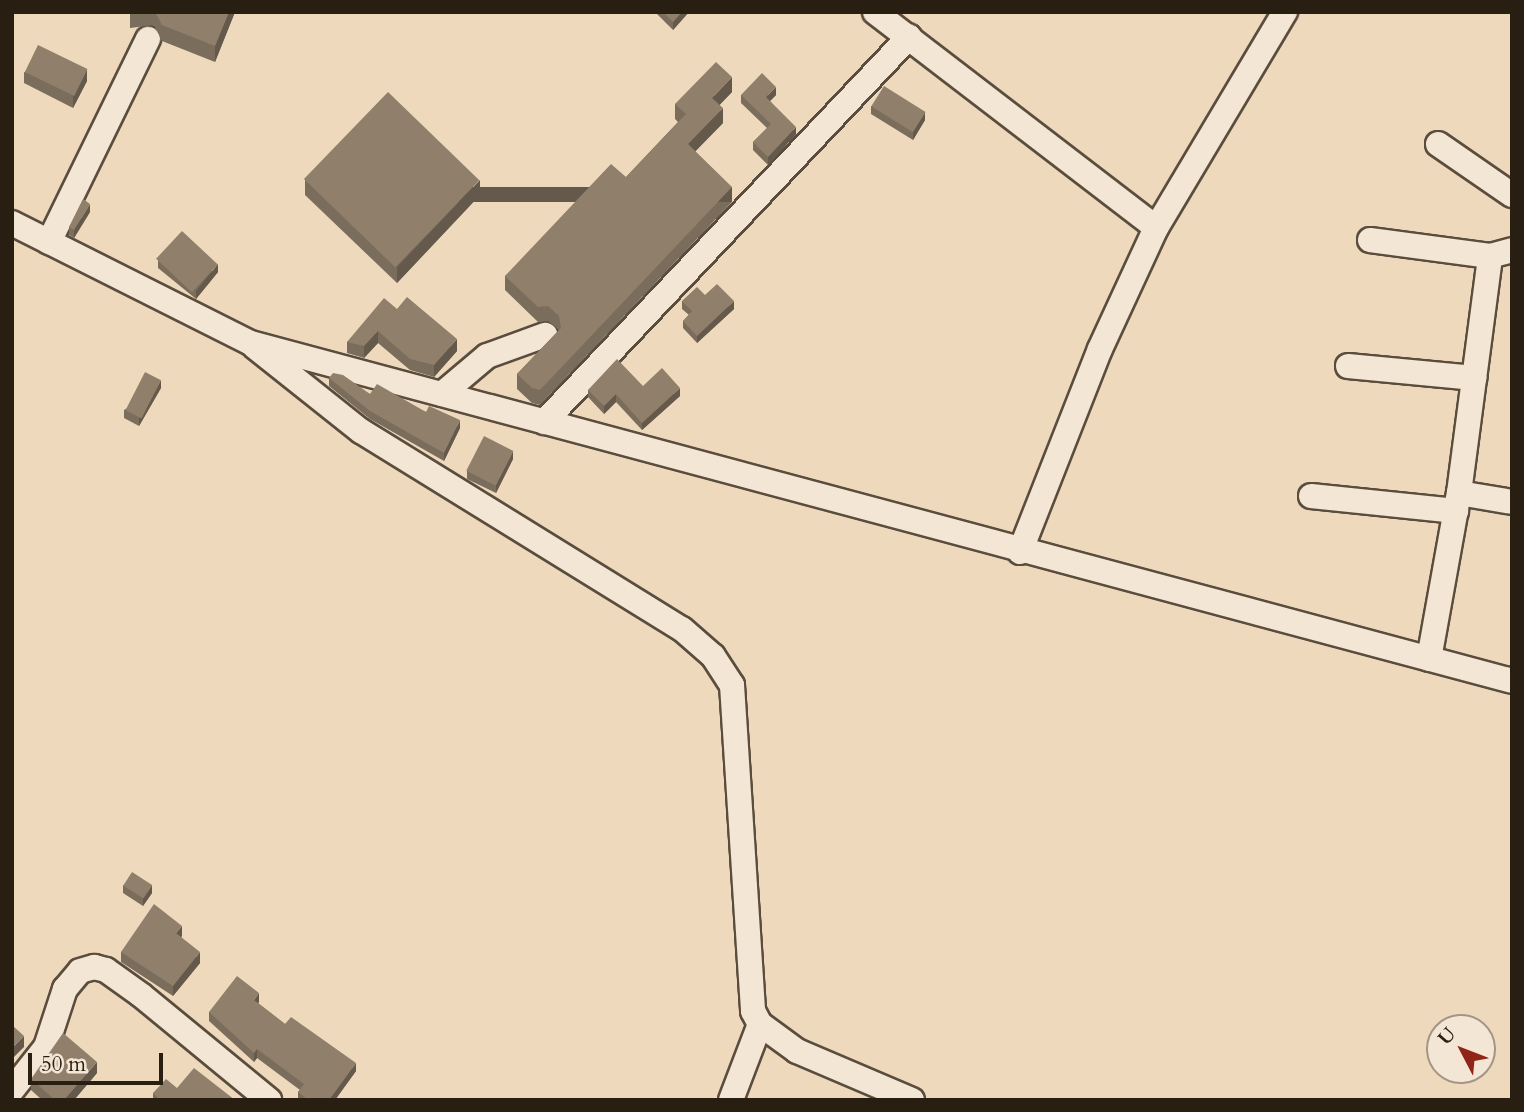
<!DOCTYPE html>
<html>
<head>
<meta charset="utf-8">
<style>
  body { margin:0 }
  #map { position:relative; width:1524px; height:1112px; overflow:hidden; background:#eed9bd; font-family:Cardo,serif }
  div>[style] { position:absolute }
  .roads { filter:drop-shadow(2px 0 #5a4d3d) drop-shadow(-2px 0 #5a4d3d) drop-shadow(0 2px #5a4d3d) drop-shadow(0 -2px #5a4d3d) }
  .minor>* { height:24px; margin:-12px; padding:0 12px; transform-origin:12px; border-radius:12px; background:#f4e6d4 }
  .wall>* { inset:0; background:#7b6d5c }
  .shaded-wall>* { inset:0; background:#64594b; transform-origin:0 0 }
  .building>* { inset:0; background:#8f7f6b; transform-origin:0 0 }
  span { translate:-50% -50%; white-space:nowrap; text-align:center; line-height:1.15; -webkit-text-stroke:5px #f4e6d4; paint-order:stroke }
  .frame { position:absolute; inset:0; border:14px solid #291e12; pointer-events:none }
  .north { position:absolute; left:1426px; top:1014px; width:70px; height:70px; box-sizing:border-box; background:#f4e6d4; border:2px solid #a39686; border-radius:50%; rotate:312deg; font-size:19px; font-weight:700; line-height:28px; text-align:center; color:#291e12 }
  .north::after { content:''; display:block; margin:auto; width:24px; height:32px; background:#8f2418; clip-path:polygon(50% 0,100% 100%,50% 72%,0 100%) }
  .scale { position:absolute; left:28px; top:1053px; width:135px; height:32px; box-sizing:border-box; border:4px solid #291e12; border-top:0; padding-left:9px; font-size:21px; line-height:24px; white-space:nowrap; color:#291e12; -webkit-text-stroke:5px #f4e6d4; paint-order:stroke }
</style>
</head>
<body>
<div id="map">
  <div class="roads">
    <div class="minor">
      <div style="left:875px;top:12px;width:354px;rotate:37.5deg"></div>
      <div style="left:1438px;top:144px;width:90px;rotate:34.6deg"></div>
      <div style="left:12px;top:223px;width:267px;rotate:26.7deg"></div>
      <div style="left:251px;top:343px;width:1306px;rotate:15deg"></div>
      <div style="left:1370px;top:240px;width:121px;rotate:7.6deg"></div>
      <div style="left:49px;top:242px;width:226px;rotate:-64deg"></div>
      <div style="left:254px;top:346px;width:137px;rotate:38.5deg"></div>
      <div style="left:361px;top:431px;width:377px;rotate:31.7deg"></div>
      <div style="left:682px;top:629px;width:41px;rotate:41.1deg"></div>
      <div style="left:713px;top:656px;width:35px;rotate:57deg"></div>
      <div style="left:732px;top:685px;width:327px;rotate:86.3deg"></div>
      <div style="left:753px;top:1011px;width:15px;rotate:62deg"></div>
      <div style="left:760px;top:1024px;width:46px;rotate:36.1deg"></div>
      <div style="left:797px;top:1051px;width:125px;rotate:23.1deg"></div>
      <div style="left:1348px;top:366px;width:127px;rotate:5.4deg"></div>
      <div style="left:442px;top:394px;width:59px;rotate:-40.2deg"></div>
      <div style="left:487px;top:356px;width:62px;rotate:-19.9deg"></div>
      <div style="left:544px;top:422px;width:531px;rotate:-46.53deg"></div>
      <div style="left:1459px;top:493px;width:54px;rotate:9.6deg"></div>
      <div style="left:1311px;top:496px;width:146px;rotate:5.9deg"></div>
      <div style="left:1020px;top:552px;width:218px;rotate:-68.5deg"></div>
      <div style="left:1100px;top:349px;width:133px;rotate:-65.2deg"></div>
      <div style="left:1156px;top:228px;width:252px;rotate:-59.2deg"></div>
      <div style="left:1429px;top:659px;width:169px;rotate:-79.8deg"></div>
      <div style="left:1459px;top:493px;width:239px;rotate:-82.5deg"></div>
      <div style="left:1490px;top:256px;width:23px;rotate:-15deg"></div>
      <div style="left:12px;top:1090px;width:55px;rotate:-51.7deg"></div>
      <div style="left:46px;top:1047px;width:61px;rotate:-71.9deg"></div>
      <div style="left:65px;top:989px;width:23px;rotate:-50deg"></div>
      <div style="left:80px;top:971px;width:15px;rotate:-16deg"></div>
      <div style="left:94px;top:967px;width:12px;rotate:14deg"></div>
      <div style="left:106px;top:970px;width:43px;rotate:35.5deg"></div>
      <div style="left:141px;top:995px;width:166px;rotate:39.4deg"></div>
      <div style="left:731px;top:1100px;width:81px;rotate:-69.1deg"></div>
    </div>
  </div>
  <div class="wall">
    <div style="clip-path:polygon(130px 12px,235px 12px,215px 62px,162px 41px,154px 25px,130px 28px)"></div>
    <div style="clip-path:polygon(655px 12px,689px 12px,673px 30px)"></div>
    <div style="clip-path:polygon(24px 72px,87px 81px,73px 108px,24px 83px)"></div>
    <div style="clip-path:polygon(732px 92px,719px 105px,723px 123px,695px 151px,732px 202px,540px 405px,532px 403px,517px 389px,517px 374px,559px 330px,548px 321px,538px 322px,505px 290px,505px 276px,626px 177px,678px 122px,675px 119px,675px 104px)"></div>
    <div style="clip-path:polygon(741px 95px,776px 95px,770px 101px,796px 134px,768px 165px,753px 150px,753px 142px,767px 128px,741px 103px)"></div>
    <div style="clip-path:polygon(871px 106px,925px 120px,913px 140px,871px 114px)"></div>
    <div style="clip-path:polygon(305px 180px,480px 195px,397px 283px,305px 195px)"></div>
    <div style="clip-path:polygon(90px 212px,74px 238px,69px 235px,69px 227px)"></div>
    <div style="clip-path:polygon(158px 260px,218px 272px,196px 299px,158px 268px)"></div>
    <div style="clip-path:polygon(705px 295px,734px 309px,697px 343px,683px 328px,683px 321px,689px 315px,682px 309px,682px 301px)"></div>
    <div style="clip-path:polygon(397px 309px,457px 351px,434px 377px,410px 370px,378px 343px,364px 358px,347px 353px,347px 342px)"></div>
    <div style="clip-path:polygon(329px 378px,370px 394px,426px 412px,460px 428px,444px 461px,370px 419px,329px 386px)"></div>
    <div style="clip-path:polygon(643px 386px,680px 396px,642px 430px,616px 402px,604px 414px,588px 397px,588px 390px)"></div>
    <div style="clip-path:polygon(161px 388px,139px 426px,124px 418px,124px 410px)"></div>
    <div style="clip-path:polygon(513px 459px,496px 493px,467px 479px,467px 471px)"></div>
    <div style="clip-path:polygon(123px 885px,152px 893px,143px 906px,123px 893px)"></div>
    <div style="clip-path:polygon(182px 936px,181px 937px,200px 963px,173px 996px,121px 962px,121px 952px)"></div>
    <div style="clip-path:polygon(259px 1002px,258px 1003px,285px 1024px,356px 1071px,335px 1100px,298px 1100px,298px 1092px,300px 1090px,257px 1058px,254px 1062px,209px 1021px,209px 1012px)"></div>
    <div style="clip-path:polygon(97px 1073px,74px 1100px,42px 1100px,31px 1090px,31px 1079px)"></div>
    <div style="clip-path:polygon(177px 1088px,235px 1100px,153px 1100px,153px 1093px)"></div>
  </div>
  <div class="shaded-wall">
    <div style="clip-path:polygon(229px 12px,235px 12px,215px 62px,215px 46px)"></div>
    <div style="clip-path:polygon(682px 12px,689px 12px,673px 30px,673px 22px)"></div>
    <div style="clip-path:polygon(87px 69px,87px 81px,73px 108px,73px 97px)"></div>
    <div style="clip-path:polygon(732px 77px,732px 92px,712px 113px,712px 98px)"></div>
    <div style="clip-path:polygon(776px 87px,776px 95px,766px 105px,766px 97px)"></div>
    <div style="clip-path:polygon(723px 108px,723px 123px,688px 159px,688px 144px)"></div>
    <div style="clip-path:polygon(925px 112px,925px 120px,913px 140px,913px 132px)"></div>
    <div style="clip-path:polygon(796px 127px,796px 134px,768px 165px,768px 157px)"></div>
    <div style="clip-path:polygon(480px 180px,480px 195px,397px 283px,397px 267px)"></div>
    <div style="left:732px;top:187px;width:15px;height:279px;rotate:90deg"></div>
    <div style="clip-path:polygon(90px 204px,90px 212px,74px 238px,74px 230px)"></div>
    <div style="clip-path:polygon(218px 264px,218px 272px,196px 299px,196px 291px)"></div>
    <div style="clip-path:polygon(734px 301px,734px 309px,697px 343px,697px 336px)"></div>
    <div style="clip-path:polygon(378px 331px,378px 343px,364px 358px,364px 346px)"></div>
    <div style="clip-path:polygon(457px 339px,457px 351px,434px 377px,434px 365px)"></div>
    <div style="clip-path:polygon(161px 380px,161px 388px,139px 426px,139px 418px)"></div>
    <div style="clip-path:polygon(680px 388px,680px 396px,642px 430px,642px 423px)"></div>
    <div style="clip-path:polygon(616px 394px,616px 402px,604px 414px,604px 406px)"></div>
    <div style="clip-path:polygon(460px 420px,460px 428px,444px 461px,444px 453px)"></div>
    <div style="clip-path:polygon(513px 451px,513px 459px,496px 493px,496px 485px)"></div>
    <div style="clip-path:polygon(152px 885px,152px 893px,143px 906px,143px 898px)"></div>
    <div style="clip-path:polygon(182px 926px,182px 936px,176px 943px,176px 933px)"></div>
    <div style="clip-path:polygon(200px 952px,200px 963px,173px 996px,173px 986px)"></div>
    <div style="clip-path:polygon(259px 993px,259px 1002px,254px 1009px,254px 1000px)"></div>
    <div style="clip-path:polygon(24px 1036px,24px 1047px,12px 1059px,12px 1048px)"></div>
    <div style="clip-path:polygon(257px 1049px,257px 1058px,254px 1062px,254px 1053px)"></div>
    <div style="clip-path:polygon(97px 1062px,97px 1073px,74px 1100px,64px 1100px)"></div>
    <div style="clip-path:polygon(356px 1063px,356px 1071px,335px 1100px,329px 1100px)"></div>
  </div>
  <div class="building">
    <div style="clip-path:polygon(155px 12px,229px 12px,215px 46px,162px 25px)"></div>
    <div style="clip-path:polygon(663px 12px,682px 12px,673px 22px)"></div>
    <div style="left:38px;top:45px;width:55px;height:30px;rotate:26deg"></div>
    <div style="clip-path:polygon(716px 62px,732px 77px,712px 98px,723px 108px,688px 144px,732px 187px,540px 390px,532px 388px,517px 374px,561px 328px,559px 316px,548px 306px,538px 307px,505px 276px,611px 164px,626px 177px,686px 114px,675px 104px)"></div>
    <div style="clip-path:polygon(762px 73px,776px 87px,766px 97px,796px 127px,768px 157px,753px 142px,771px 124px,741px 95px)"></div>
    <div style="left:884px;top:86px;width:49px;height:24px;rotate:32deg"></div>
    <div style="left:388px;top:92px;width:127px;height:121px;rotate:44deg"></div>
    <div style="clip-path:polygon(83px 199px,90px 204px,74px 230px,69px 227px)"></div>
    <div style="left:182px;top:231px;width:49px;height:38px;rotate:43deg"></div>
    <div style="clip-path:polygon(717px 284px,734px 301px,697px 336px,683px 321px,692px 311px,682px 301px,697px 287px,705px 295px)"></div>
    <div style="clip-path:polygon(407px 297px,457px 339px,434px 365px,410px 359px,378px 331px,364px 346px,347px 342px,384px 298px,397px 309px)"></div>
    <div style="clip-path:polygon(617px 359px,643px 386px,662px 368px,680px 388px,642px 423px,616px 394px,604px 406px,588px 390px)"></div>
    <div style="left:145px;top:372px;width:18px;height:43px;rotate:27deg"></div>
    <div style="clip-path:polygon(333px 373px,343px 375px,370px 394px,377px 384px,426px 412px,429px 406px,460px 420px,444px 453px,370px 411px,329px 378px)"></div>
    <div style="left:484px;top:436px;width:33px;height:39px;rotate:27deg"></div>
    <div style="left:132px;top:872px;width:24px;height:16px;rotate:33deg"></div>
    <div style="clip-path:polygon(154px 904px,182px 926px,176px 933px,200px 952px,173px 986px,121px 952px)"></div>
    <div style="clip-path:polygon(237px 976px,259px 993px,254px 1000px,285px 1024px,291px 1017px,356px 1063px,329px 1100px,308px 1100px,298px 1092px,304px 1084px,257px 1049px,254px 1053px,209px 1012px)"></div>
    <div style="clip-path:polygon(12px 1025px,24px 1036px,12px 1048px)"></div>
    <div style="clip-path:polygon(63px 1033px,97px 1062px,64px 1100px,55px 1100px,31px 1079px)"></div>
    <div style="clip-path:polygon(194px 1068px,235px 1100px,160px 1100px,153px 1093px,166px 1079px,177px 1088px)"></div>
  </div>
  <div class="frame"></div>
  <div class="north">U</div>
  <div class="scale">50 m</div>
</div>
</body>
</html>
